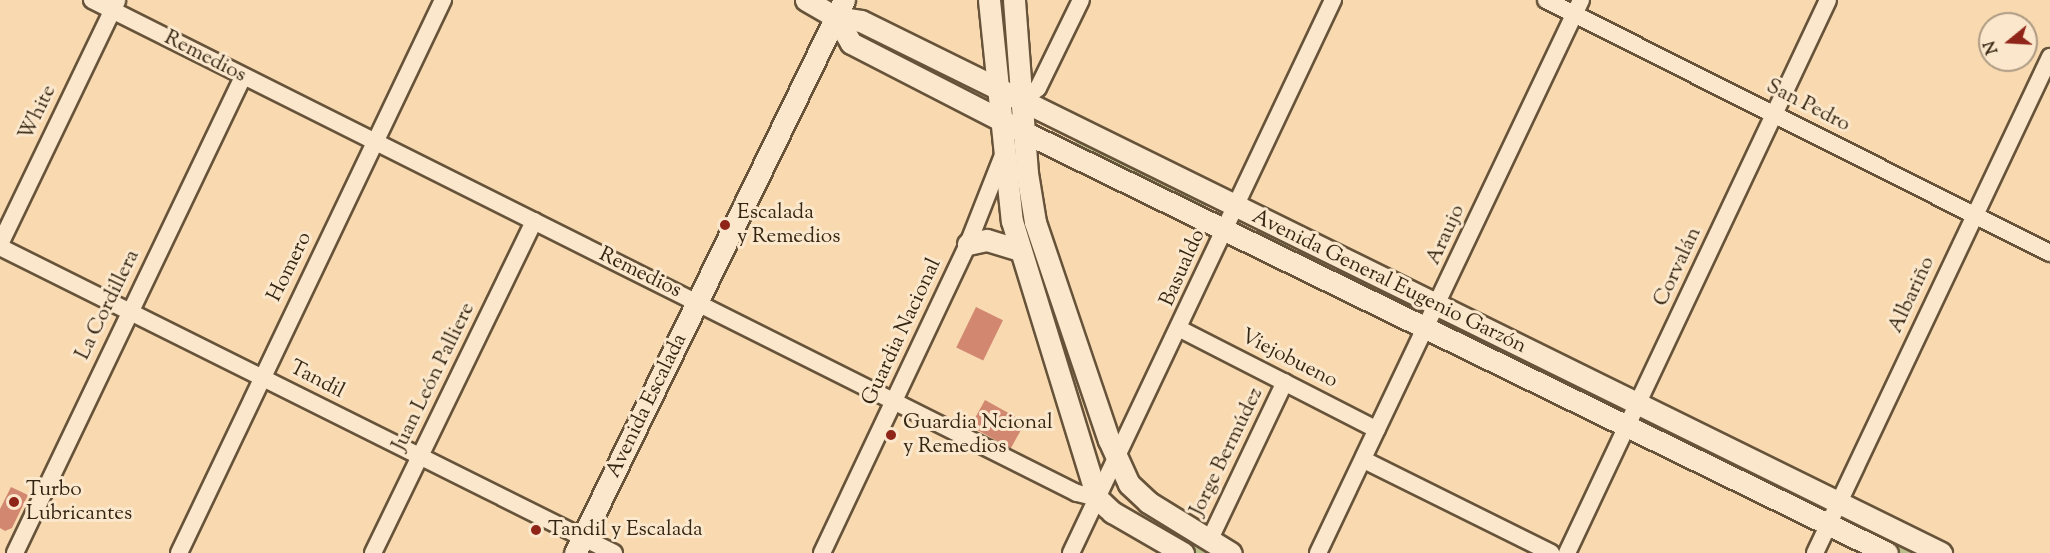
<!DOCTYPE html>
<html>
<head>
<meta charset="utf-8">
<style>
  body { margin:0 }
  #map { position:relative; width:2050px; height:553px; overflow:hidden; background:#f9dab0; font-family:"Sorts Mill Goudy",serif }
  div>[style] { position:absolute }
  .green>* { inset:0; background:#bcc08c; transform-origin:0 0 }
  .building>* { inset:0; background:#d28771; transform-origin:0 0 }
  .roads { filter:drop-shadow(2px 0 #66533a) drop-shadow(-2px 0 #66533a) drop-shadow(0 2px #66533a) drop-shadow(0 -2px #66533a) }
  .minor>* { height:16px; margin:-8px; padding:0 8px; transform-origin:8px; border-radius:8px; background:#fbe7cc }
  .tertiary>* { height:21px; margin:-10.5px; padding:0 10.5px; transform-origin:10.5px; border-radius:10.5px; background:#fbe7cc }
  .dots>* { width:16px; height:16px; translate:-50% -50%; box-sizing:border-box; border:3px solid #fbe7cc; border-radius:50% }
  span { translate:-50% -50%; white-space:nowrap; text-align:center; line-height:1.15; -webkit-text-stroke:6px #fbe7cc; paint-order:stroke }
  .street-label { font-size:21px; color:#352613 }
  .poi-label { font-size:21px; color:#352613 }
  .left { translate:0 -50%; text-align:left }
  .north { position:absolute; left:1978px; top:12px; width:60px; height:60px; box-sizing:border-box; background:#fbe7cc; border:2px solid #ac9a82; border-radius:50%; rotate:252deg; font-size:16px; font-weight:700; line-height:24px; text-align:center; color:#352613 }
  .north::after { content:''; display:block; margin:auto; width:21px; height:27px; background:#8f2418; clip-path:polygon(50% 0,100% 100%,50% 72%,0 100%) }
</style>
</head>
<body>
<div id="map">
  <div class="green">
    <div style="clip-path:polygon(860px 31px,948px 75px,947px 78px,944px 80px,858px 35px)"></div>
    <div style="clip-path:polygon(1076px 138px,1208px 203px,1207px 205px,1201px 209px,1075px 145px)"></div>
    <div style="left:1021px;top:217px;width:214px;height:5px;rotate:70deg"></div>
    <div style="clip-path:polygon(1258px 226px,1406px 301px,1406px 303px,1400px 306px,1256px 236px)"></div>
    <div style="clip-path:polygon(1459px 326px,1610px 401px,1609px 403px,1603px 406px,1459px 336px)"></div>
    <div style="clip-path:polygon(1660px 426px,1811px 500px,1810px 502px,1658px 430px)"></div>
    <div style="clip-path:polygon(1861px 524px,1930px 553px,1901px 553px,1861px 533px)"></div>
    <div style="clip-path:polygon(1175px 530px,1223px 553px,1195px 553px,1176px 542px,1172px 534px)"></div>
  </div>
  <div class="building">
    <div style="left:976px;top:307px;width:30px;height:45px;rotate:26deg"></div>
    <div style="left:985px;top:400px;width:46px;height:30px;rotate:29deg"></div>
    <div style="clip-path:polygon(11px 487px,28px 495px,12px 528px,5px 531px,0 528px,0 509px)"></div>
  </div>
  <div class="roads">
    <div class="minor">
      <div style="left:92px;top:0;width:1101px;rotate:26.59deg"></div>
      <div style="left:1077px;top:493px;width:21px;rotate:14deg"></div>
      <div style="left:1546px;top:0;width:564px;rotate:26.66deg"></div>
      <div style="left:1021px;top:101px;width:21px;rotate:-37deg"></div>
      <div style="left:1038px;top:88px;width:98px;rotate:-64deg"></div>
      <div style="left:0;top:244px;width:270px;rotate:-64.3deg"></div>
      <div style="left:0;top:247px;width:686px;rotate:26.49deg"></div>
      <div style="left:1180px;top:329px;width:221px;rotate:27.1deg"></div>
      <div style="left:1364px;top:460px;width:209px;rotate:26.4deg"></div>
      <div style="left:1209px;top:541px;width:176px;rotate:-64.5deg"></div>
      <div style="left:15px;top:553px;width:528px;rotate:-64.41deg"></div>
      <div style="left:179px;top:553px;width:613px;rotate:-64.48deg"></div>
      <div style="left:373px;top:553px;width:369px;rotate:-64.1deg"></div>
      <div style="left:822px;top:553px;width:342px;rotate:-64.7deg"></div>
      <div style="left:968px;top:244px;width:96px;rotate:-68.5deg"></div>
      <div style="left:1071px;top:553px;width:612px;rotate:-64.65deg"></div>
      <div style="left:1318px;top:553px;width:612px;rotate:-64.56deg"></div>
      <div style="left:1567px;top:553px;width:611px;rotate:-64.73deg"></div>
      <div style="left:1815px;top:553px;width:549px;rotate:-64.65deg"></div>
    </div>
    <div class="tertiary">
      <div style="left:806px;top:0;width:34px;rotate:30deg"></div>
      <div style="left:836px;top:17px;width:25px;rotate:9deg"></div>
      <div style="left:861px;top:21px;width:1204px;rotate:26.22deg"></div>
      <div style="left:989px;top:0;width:222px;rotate:84.1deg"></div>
      <div style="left:1012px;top:221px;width:290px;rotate:72.9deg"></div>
      <div style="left:1097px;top:498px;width:21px;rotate:43deg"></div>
      <div style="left:1112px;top:512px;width:82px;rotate:30deg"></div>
      <div style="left:1014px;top:0;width:173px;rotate:85.7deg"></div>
      <div style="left:1027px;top:173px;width:50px;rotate:80.7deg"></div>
      <div style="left:1035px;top:222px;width:230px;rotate:71.3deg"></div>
      <div style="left:1109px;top:440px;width:48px;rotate:65.6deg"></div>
      <div style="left:1129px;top:484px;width:26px;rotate:43deg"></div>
      <div style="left:1148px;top:502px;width:97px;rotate:31.6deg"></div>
      <div style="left:836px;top:17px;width:30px;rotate:60deg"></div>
      <div style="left:851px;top:43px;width:195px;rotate:27.2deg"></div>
      <div style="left:1024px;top:132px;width:960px;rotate:26deg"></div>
      <div style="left:968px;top:244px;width:19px;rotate:-12deg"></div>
      <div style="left:987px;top:240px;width:34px;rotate:17deg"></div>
      <div style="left:575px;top:553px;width:615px;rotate:-64.06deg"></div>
    </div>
  </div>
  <div class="dots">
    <div style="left:725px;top:225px;background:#8f2418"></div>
    <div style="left:891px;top:435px;background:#8f2418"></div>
    <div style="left:14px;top:502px;background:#8f2418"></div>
    <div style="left:536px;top:530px;background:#8f2418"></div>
  </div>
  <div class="street-label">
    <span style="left:205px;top:57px;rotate:27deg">Remedios</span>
    <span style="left:1808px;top:106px;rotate:27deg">San Pedro</span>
    <span style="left:38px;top:113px;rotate:-64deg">White</span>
    <span style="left:1446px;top:235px;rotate:-65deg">Araujo</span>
    <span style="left:290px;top:267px;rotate:-64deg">Homero</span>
    <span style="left:1678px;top:267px;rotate:-65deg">Corvalán</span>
    <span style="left:1183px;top:268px;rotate:-66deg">Basualdo</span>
    <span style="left:640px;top:273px;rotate:26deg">Remedios</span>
    <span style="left:1389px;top:282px;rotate:26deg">Avenida General Eugenio Garzón</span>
    <span style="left:1912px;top:295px;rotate:-65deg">Albariño</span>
    <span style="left:108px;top:305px;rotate:-64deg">La Cordillera</span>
    <span style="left:902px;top:332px;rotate:-65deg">Guardia Nacional</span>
    <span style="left:1289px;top:359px;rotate:27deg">Viejobueno</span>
    <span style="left:434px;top:377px;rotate:-64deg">Juan León Palliere</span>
    <span style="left:317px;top:380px;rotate:27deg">Tandil</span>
    <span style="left:647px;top:406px;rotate:-64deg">Avenida Escalada</span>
    <span style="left:1227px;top:452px;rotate:-64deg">Jorge Bermúdez</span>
  </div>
  <div class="poi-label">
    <span class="left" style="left:737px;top:225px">Escalada<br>y Remedios</span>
    <span class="left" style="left:903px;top:435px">Guardia Ncional<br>y Remedios</span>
    <span class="left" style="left:26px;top:502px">Turbo<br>Lubricantes</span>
    <span class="left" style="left:548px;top:530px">Tandil y Escalada</span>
  </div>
  <div class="north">N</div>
</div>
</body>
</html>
